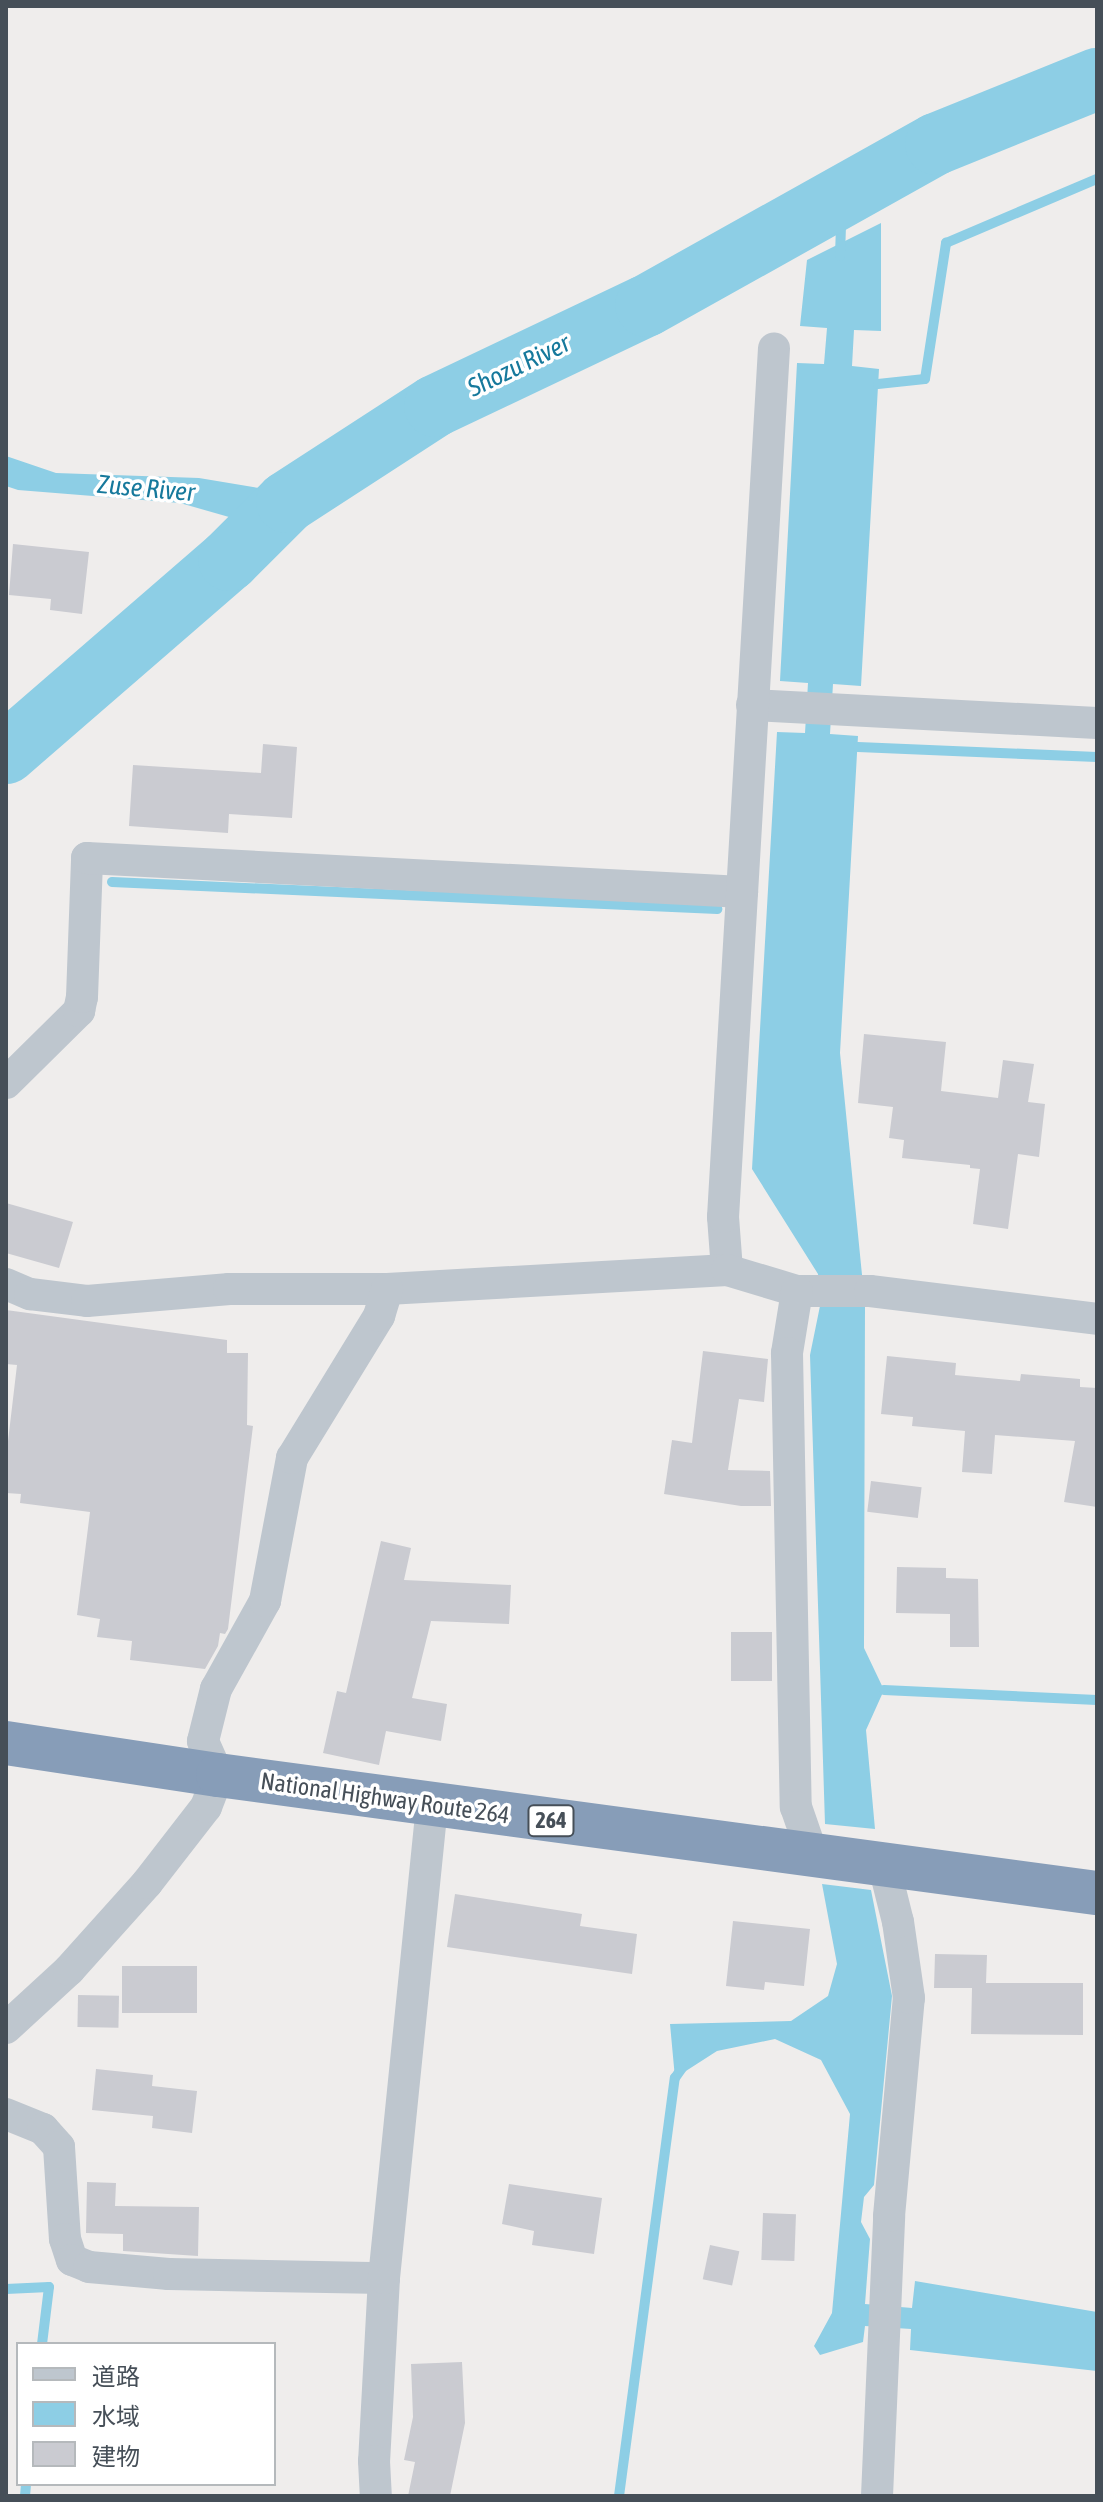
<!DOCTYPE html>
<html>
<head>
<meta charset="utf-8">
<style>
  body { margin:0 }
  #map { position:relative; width:1103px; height:2502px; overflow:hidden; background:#efedec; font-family:"Asap Condensed","Noto Sans JP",sans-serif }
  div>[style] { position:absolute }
  .water>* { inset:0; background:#8dcee5 }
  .stream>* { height:10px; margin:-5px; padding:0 5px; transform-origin:5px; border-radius:5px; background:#8dcee5 }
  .river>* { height:62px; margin:-31px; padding:0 31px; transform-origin:31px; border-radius:31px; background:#8dcee5 }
  .building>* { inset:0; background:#cacbd1; transform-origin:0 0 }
  .street>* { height:32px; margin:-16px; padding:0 16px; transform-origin:16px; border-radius:16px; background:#bec6ce }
  .highway>* { height:44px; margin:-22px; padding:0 22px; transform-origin:22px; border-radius:22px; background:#879db8 }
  span { translate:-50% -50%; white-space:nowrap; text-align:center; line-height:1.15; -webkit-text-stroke:7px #fff; paint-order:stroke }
  .shield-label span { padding:2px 6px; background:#fff; border:2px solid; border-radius:6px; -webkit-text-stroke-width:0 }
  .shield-label { font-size:22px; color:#464f58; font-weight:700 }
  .street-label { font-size:24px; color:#464f58 }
  .water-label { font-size:26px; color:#16799c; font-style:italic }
  .frame { position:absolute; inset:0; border:8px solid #464f58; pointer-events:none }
  .legend { position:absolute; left:16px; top:2342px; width:260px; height:144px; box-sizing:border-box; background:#fff; border:2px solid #b5b9bc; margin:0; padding:10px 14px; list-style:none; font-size:24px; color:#464f58 }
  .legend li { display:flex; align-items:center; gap:16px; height:40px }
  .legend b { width:40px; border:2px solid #b5b9bc }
</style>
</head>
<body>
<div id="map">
  <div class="water">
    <div style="clip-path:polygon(881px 223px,881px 331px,854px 330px,852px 366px,879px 369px,861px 686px,833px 684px,830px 734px,858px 736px,840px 1053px,865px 1305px,864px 1648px,884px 1690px,866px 1730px,875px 1829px,825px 1824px,810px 1355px,821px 1301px,818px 1274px,752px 1169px,777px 732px,805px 733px,808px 683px,780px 681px,797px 363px,824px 364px,827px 328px,800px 326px,807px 260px)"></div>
    <div style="clip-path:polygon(6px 456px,56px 473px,199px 478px,265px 489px,229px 517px,180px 503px,18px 490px,6px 486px)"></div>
    <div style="clip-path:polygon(822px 1884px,871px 1890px,892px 1996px,874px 2185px,864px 2197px,861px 2222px,870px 2239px,865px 2304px,912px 2308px,915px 2281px,1097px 2312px,1097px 2371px,910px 2350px,911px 2329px,865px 2326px,863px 2342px,820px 2355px,814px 2346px,832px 2313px,850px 2114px,821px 2060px,775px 2039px,717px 2051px,675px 2078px,670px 2024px,791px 2021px,828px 1996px,837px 1964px)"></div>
  </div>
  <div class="stream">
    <div style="left:840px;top:256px;width:60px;rotate:-88.1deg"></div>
    <div style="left:878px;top:384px;width:47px;rotate:-6.1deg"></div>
    <div style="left:925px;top:379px;width:138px;rotate:-81.2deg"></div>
    <div style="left:946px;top:243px;width:164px;rotate:-23deg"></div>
    <div style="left:858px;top:747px;width:239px;rotate:2.4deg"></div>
    <div style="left:112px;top:882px;width:606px;rotate:2.56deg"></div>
    <div style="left:884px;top:1690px;width:213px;rotate:2.7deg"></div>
    <div style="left:6px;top:2289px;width:43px;rotate:-2.7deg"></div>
    <div style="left:49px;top:2287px;width:57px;rotate:97deg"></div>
    <div style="left:25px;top:2496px;width:12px;rotate:-85deg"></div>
    <div style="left:619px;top:2496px;width:422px;rotate:-82.4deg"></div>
    <div style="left:675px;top:2078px;width:12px;rotate:-55deg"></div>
  </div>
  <div class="river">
    <div style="left:6px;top:753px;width:295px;rotate:-40.9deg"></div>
    <div style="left:229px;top:560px;width:82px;rotate:-45deg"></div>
    <div style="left:287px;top:502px;width:176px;rotate:-33deg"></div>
    <div style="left:435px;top:406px;width:233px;rotate:-25.4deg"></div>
    <div style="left:646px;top:306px;width:332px;rotate:-29.2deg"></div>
    <div style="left:936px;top:144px;width:174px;rotate:-22deg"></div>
  </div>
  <div class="building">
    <div style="clip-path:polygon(13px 544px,89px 552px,82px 614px,50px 610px,51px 599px,9px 595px)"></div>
    <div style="clip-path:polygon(263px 744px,297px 747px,292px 818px,229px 814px,228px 833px,129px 826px,133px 765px,261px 773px)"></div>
    <div style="clip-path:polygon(864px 1034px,946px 1042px,941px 1091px,998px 1098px,1003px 1060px,1034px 1064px,1028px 1102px,1045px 1104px,1039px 1157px,1018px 1154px,1008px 1229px,973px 1224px,980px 1169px,970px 1168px,970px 1165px,902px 1158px,904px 1140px,889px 1138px,893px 1107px,858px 1103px)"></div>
    <div style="clip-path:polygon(6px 1203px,73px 1222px,59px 1268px,6px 1253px)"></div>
    <div style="clip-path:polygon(6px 1310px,227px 1340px,227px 1353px,248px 1353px,247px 1425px,253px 1426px,228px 1629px,225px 1634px,220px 1633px,218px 1646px,205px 1669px,130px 1660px,132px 1641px,97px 1637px,100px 1619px,77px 1615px,90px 1512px,20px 1503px,21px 1494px,6px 1493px,6px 1458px,17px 1365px,6px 1364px)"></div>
    <div style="clip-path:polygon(703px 1351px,768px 1359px,764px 1402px,739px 1399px,728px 1470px,770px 1471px,771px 1506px,741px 1506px,664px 1494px,672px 1440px,692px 1443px)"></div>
    <div style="clip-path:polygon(887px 1356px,956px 1363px,955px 1375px,1020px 1381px,1021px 1374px,1080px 1379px,1080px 1387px,1097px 1388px,1097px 1507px,1064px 1502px,1075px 1441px,995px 1435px,992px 1474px,962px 1472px,965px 1431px,912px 1426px,913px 1417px,881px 1414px)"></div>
    <div style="left:871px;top:1481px;width:51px;height:31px;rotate:7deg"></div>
    <div style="clip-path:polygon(381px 1541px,411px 1548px,404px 1580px,511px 1585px,509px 1624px,431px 1621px,412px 1698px,447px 1704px,441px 1741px,386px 1731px,379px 1765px,323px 1753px,337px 1691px,346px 1693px)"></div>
    <div style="clip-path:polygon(897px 1567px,946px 1568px,946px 1578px,978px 1579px,979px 1647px,950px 1647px,950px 1614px,896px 1613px)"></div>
    <div style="left:731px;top:1632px;width:41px;height:49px"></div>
    <div style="clip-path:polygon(455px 1894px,582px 1914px,580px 1926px,637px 1934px,632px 1974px,447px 1947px)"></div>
    <div style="clip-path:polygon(733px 1921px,810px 1929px,804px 1986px,765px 1982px,764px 1990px,726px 1986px)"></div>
    <div style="clip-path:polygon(935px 1954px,987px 1955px,986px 1983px,1083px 1983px,1083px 2035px,971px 2034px,972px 1988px,934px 1988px)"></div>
    <div style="left:122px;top:1966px;width:75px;height:47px"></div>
    <div style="left:78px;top:1995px;width:41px;height:32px;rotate:1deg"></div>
    <div style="clip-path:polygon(96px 2069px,153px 2075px,152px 2086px,197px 2091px,192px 2133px,152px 2128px,153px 2116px,92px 2110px)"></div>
    <div style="clip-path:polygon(87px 2182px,116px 2183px,115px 2206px,199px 2207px,198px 2256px,123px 2251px,123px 2234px,86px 2233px)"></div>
    <div style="clip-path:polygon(509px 2184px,602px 2198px,594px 2254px,532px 2245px,534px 2231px,502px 2224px)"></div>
    <div style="left:763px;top:2213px;width:33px;height:47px;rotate:2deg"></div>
    <div style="left:710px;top:2245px;width:30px;height:35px;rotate:12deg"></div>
    <div style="clip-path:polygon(462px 2362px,465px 2423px,450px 2496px,408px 2496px,415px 2462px,404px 2460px,413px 2417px,411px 2364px)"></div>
  </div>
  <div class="street">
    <div style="left:752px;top:705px;width:345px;rotate:3deg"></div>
    <div style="left:6px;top:1083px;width:103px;rotate:-44.6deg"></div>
    <div style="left:79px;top:1011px;width:14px;rotate:-78deg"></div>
    <div style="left:82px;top:997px;width:139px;rotate:-87.9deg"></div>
    <div style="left:87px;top:858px;width:656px;rotate:2.97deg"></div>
    <div style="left:727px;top:1270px;width:53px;rotate:-94.3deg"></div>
    <div style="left:723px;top:1217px;width:870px;rotate:-86.64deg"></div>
    <div style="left:6px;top:1284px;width:26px;rotate:23deg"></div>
    <div style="left:30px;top:1294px;width:57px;rotate:7deg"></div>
    <div style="left:87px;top:1301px;width:143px;rotate:-4.8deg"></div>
    <div style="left:229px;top:1289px;width:158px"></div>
    <div style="left:387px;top:1289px;width:341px;rotate:-3.2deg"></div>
    <div style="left:727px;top:1270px;width:73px;rotate:16.7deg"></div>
    <div style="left:797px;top:1291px;width:73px"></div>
    <div style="left:870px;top:1291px;width:229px;rotate:7deg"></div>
    <div style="left:797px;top:1291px;width:63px;rotate:99.2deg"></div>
    <div style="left:787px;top:1353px;width:454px;rotate:88.9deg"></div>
    <div style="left:796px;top:1807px;width:52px;rotate:70.9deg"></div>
    <div style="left:6px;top:2028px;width:86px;rotate:-42.6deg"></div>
    <div style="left:69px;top:1970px;width:117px;rotate:-48.1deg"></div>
    <div style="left:147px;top:1883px;width:96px;rotate:-52.2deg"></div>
    <div style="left:206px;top:1807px;width:34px;rotate:-69deg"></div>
    <div style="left:218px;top:1775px;width:37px;rotate:-114deg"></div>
    <div style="left:203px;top:1741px;width:54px;rotate:-76deg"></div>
    <div style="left:216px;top:1689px;width:101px;rotate:-60.9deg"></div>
    <div style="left:265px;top:1601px;width:146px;rotate:-79.3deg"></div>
    <div style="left:292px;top:1458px;width:167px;rotate:-58.5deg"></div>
    <div style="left:379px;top:1316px;width:28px;rotate:-73deg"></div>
    <div style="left:6px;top:2114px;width:40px;rotate:22deg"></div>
    <div style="left:43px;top:2129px;width:24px;rotate:48deg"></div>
    <div style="left:59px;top:2147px;width:92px;rotate:86.3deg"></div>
    <div style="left:65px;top:2239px;width:22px;rotate:72deg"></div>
    <div style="left:72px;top:2260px;width:18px;rotate:22deg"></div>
    <div style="left:89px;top:2267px;width:80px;rotate:5deg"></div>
    <div style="left:169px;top:2274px;width:215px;rotate:1.1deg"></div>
    <div style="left:384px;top:2278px;width:183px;rotate:93.1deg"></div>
    <div style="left:374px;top:2461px;width:35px;rotate:87deg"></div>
    <div style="left:384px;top:2278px;width:476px;rotate:-84.2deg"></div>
    <div style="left:877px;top:2496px;width:280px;rotate:-87.5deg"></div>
    <div style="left:889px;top:2216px;width:219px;rotate:-84.8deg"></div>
    <div style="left:909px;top:1998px;width:77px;rotate:-98.2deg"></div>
    <div style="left:898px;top:1922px;width:58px;rotate:-104deg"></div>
  </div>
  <div class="highway">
    <div style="left:6px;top:1743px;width:214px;rotate:8.6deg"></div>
    <div style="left:218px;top:1775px;width:887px;rotate:7.65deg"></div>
  </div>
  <div class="shield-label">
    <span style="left:551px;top:1821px">264</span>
  </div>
  <div class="street-label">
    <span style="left:385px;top:1798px;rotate:8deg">National Highway Route 264</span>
  </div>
  <div class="water-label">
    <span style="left:519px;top:366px;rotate:-26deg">Shozu River</span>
    <span style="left:146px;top:489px;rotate:5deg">Zuse River</span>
  </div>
  <div class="frame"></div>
  <ul class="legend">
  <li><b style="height:10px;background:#bec6ce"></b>道路</li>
  <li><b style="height:22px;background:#8dcee5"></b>水域</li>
  <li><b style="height:22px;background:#cacbd1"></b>建物</li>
  </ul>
</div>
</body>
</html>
